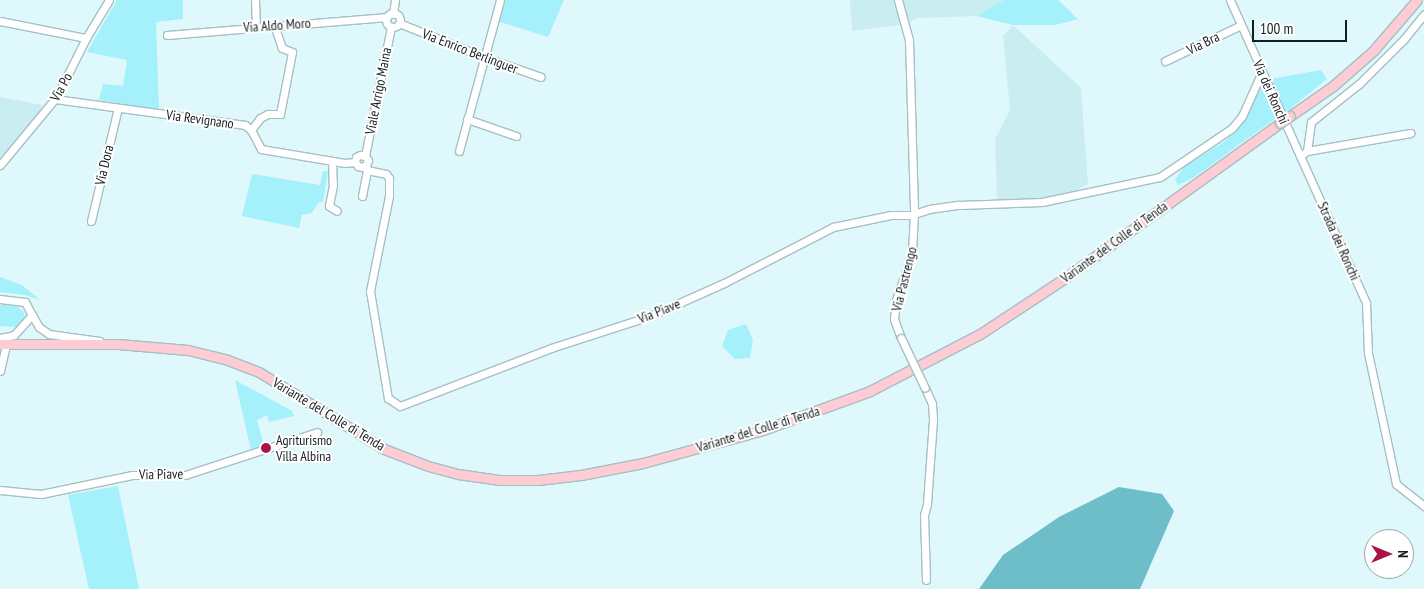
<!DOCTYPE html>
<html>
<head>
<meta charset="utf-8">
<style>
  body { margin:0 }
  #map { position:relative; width:1424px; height:589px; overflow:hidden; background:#dff8fc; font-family:"PT Sans Narrow",sans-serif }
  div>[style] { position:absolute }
  .built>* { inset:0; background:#caedf2 }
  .green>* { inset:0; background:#a4f0fb }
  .water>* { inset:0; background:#6ebec9 }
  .roads { filter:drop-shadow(1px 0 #a7bfc3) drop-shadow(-1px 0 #a7bfc3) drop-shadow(0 1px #a7bfc3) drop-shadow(0 -1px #a7bfc3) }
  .minor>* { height:7px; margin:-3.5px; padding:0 3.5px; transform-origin:3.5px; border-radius:3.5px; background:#fff }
  .minor>.ring { margin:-3.5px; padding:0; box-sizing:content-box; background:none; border:7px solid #fff; border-radius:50% }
  .major>* { height:9px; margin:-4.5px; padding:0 4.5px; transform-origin:4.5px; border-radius:4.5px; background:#fdccd4 }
  .bridges { filter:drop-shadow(1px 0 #a7bfc3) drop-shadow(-1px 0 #a7bfc3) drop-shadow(0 1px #a7bfc3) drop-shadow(0 -1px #a7bfc3) }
  .minor-bridge>* { height:7px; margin:-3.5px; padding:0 3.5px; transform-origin:3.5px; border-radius:3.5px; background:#fff }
  .major-bridge>* { height:9px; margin:-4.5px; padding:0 4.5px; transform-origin:4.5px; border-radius:4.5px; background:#fdccd4 }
  .dots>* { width:14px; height:14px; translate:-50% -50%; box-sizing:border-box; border:2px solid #fff; border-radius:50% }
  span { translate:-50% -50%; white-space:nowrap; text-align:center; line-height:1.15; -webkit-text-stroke:4px #fff; paint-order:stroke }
  .street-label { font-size:14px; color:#151e1f }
  .poi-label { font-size:14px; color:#151e1f }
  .left { translate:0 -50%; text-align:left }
  .north { position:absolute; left:1364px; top:529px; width:50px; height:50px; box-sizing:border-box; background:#fff; border:1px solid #a1a5a5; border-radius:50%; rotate:90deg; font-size:14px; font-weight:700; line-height:20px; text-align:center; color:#151e1f }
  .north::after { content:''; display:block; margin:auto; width:18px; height:22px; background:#a81348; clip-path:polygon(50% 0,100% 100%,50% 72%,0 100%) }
  .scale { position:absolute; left:1252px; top:20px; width:95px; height:22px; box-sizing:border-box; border:2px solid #151e1f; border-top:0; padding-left:6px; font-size:15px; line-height:18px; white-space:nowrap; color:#151e1f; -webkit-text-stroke:4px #fff; paint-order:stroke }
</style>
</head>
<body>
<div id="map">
  <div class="built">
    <div style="clip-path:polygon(850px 0,1004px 0,977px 16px,917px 18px,907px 24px,852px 31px)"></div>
    <div style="clip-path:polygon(1013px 25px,1081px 88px,1088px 184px,1072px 193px,1047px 199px,997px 200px,995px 139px,1010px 110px,1003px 36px)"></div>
    <div style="clip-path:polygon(0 97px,42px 105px,40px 116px,0 162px)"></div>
  </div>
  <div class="green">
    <div style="clip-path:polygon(117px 0,183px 0,183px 19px,156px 22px,159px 110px,99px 100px,103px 84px,123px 86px,127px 60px,87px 52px)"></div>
    <div style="clip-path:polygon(506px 0,564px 0,548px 37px,497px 21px)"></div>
    <div style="clip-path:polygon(1004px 0,1058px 0,1078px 19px,1055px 25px,1013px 25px,977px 16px)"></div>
    <div style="clip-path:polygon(1321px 70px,1327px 79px,1286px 112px,1271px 79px)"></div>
    <div style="clip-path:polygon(1261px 83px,1266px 84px,1280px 115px,1193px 178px,1178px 185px,1175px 180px,1184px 167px,1225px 141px,1241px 125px)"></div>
    <div style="clip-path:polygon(323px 171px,328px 171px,323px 202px,319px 202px,312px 213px,302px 215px,299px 228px,242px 216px,252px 174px,320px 185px)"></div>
    <div style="clip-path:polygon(0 277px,22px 285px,40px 300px,25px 295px,0 292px)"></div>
    <div style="clip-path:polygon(0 305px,15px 305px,24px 312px,25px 320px,17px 327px,0 326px)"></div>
    <div style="clip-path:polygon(746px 324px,753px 340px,750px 358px,735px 359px,722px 346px,728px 330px)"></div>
    <div style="clip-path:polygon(235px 380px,292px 411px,294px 416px,269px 422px,267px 415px,257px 420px,264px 446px,251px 450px)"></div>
    <div style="clip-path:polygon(118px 486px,139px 589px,89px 589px,68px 495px)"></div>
  </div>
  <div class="water">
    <div style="clip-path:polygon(1119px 487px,1162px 494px,1174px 511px,1140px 589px,979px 589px,1003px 555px,1059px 517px)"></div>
  </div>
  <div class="roads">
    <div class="minor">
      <div style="left:255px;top:0;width:26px;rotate:88deg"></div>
      <div style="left:898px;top:0;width:41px;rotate:74.6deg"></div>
      <div style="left:909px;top:40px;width:173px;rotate:88.3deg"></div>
      <div style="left:914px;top:213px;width:40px;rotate:92.9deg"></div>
      <div style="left:912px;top:253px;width:50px;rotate:108.8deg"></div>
      <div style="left:896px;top:300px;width:19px;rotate:96deg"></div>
      <div style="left:894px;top:319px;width:20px;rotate:70deg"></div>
      <div style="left:1230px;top:0;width:332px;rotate:65.8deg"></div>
      <div style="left:1366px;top:303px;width:50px;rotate:87.7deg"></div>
      <div style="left:1368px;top:353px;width:134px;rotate:77.9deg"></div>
      <div style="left:1396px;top:484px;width:36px;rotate:38deg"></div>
      <div class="ring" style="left:386px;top:13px;width:7px;height:7px"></div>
      <div style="left:393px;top:14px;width:14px;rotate:-82deg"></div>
      <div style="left:0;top:21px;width:88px;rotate:11.2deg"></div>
      <div style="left:399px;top:23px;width:92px;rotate:21.8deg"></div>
      <div style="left:484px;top:57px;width:60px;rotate:19.3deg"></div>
      <div style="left:167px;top:35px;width:221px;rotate:-4.7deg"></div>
      <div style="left:1165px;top:61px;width:84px;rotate:-25.3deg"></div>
      <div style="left:55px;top:99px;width:192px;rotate:7.8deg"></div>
      <div style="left:245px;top:125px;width:8px;rotate:40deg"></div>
      <div style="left:251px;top:130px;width:21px;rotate:62deg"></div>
      <div style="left:261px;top:149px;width:85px;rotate:9.5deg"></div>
      <div style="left:345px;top:163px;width:10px;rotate:-6deg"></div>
      <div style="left:467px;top:119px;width:52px;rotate:19.1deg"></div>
      <div style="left:251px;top:130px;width:15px;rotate:-53deg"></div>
      <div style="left:260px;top:118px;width:9px;rotate:-27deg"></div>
      <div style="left:268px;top:114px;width:12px"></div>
      <div style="left:280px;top:114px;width:63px;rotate:-79deg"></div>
      <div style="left:292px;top:52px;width:11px;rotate:-158deg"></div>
      <div style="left:282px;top:48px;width:24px;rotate:-109deg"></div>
      <div style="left:459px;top:151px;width:156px;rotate:-74.8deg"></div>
      <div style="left:1307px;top:151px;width:105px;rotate:-9.9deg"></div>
      <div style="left:365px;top:156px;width:5px;rotate:-169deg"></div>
      <div style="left:360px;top:155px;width:4px;rotate:153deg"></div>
      <div style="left:356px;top:157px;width:5px;rotate:101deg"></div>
      <div style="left:355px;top:162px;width:5px;rotate:53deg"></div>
      <div style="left:358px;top:166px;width:4px;rotate:14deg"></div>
      <div style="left:362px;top:167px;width:4px;rotate:-27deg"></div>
      <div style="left:366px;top:165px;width:5px;rotate:-68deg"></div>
      <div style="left:368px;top:160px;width:5px;rotate:-127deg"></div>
      <div style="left:365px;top:156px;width:132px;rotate:-78.6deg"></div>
      <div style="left:1300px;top:156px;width:9px;rotate:-36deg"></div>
      <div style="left:1307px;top:151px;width:29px;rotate:-82deg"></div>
      <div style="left:1311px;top:122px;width:61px;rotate:-38.4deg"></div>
      <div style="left:1359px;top:84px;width:64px;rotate:-45deg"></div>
      <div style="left:1404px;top:39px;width:32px;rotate:-51deg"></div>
      <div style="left:332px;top:161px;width:24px;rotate:88deg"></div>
      <div style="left:333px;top:185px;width:21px;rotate:101deg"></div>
      <div style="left:329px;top:206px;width:9px;rotate:32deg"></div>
      <div style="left:0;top:165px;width:89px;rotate:-50.4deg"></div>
      <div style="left:57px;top:96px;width:65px;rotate:-63.4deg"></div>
      <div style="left:86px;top:38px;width:44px;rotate:-58.8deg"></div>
      <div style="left:366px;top:165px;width:5px;rotate:79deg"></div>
      <div style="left:367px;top:170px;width:19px;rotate:12deg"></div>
      <div style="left:386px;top:174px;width:5px;rotate:53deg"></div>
      <div style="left:389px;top:178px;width:18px;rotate:90deg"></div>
      <div style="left:389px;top:196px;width:97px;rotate:101.3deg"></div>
      <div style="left:370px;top:291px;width:109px;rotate:80.5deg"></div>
      <div style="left:388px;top:398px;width:14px;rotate:34deg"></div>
      <div style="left:400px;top:406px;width:162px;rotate:-21deg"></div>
      <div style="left:551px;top:348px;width:104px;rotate:-17.9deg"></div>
      <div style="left:650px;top:316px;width:81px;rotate:-24deg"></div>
      <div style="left:724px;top:283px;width:123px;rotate:-27.2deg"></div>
      <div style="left:833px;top:227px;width:59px;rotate:-11.7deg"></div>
      <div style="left:891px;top:215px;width:20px"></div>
      <div style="left:911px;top:215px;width:19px;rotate:-18deg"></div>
      <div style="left:929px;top:209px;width:30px;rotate:-8deg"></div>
      <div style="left:959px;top:205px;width:83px;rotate:-2.1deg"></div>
      <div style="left:1042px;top:202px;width:121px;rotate:-12deg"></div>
      <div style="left:1160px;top:177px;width:87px;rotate:-34.2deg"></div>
      <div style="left:1232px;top:128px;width:16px;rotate:-50deg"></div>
      <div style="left:1242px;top:116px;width:48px;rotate:-65.6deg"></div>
      <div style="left:362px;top:196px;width:26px;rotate:-79deg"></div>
      <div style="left:91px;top:221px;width:116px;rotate:-76.6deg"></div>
      <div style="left:0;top:299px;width:25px;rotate:7deg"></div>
      <div style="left:25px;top:302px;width:15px;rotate:62deg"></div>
      <div style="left:0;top:338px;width:14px;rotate:-12deg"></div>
      <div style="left:14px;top:335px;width:27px;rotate:-48deg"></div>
      <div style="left:32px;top:315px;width:14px;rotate:60deg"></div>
      <div style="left:39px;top:327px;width:12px;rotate:35deg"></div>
      <div style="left:49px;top:334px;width:51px;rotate:7.8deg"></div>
      <div style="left:0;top:371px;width:28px;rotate:-77deg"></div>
      <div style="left:925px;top:388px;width:17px;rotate:66deg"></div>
      <div style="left:932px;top:404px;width:16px;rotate:86deg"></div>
      <div style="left:933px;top:420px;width:84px;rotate:94.1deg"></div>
      <div style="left:927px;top:504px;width:11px;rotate:105deg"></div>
      <div style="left:924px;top:515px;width:65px;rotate:88.2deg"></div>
      <div style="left:0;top:490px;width:41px;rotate:5.6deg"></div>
      <div style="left:41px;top:494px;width:93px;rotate:-11.8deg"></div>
      <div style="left:132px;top:475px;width:53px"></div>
      <div style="left:185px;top:475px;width:139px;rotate:-18deg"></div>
    </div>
    <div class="major">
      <div style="left:1290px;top:116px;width:52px;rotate:-34.9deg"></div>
      <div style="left:1333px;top:86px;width:53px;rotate:-41.2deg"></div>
      <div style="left:1373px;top:51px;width:67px;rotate:-49.2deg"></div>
      <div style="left:0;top:344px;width:118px"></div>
      <div style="left:118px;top:344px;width:70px;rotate:4.9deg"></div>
      <div style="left:188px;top:350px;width:38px;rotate:14deg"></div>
      <div style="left:225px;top:359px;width:36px;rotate:21deg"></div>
      <div style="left:259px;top:372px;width:147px;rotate:31.6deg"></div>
      <div style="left:384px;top:449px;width:47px;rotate:21.1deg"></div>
      <div style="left:428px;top:466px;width:31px;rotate:15deg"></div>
      <div style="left:458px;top:474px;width:41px;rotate:8.3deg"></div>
      <div style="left:499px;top:480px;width:39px"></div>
      <div style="left:538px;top:480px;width:43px;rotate:-6.6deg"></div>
      <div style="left:581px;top:475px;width:63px;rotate:-11deg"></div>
      <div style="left:643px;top:463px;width:124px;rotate:-15.4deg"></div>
      <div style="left:763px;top:430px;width:114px;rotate:-20deg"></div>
      <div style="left:870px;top:391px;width:124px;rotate:-27.4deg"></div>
      <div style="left:980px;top:334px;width:102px;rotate:-33.4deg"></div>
      <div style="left:1065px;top:278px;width:265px;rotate:-35.8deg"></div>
    </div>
  </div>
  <div class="bridges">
    <div class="minor-bridge">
      <div style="left:901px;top:338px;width:55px;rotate:64.4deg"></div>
    </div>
    <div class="major-bridge">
      <div style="left:1280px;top:123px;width:12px;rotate:-35deg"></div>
    </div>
  </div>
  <div class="dots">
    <div style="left:266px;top:448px;background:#a81348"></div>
  </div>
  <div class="street-label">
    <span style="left:277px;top:25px;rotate:-4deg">Via Aldo Moro</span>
    <span style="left:1203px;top:43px;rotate:-26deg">Via Bra</span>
    <span style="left:470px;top:51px;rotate:21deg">Via Enrico Berlinguer</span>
    <span style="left:61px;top:87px;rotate:-61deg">Via Po</span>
    <span style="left:378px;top:91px;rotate:-79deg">Viale Arrigo Maina</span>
    <span style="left:1271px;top:92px;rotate:66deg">Via dei Ronchi</span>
    <span style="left:200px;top:119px;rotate:8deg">Via Revignano</span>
    <span style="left:104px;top:165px;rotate:-77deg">Via Dora</span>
    <span style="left:1339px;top:241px;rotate:66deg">Strada dei Ronchi</span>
    <span style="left:1114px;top:242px;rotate:-36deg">Variante del Colle di Tenda</span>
    <span style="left:904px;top:279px;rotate:-76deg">Via Pastrengo</span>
    <span style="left:659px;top:311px;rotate:-22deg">Via Piave</span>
    <span style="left:329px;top:414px;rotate:31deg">Variante del Colle di Tenda</span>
    <span style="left:758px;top:429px;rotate:-17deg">Variante del Colle di Tenda</span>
    <span style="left:161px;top:474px;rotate:-1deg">Via Piave</span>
  </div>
  <div class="poi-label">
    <span class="left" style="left:276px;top:448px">Agriturismo<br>Villa Albina</span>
  </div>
  <div class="north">N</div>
  <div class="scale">100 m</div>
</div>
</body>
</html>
